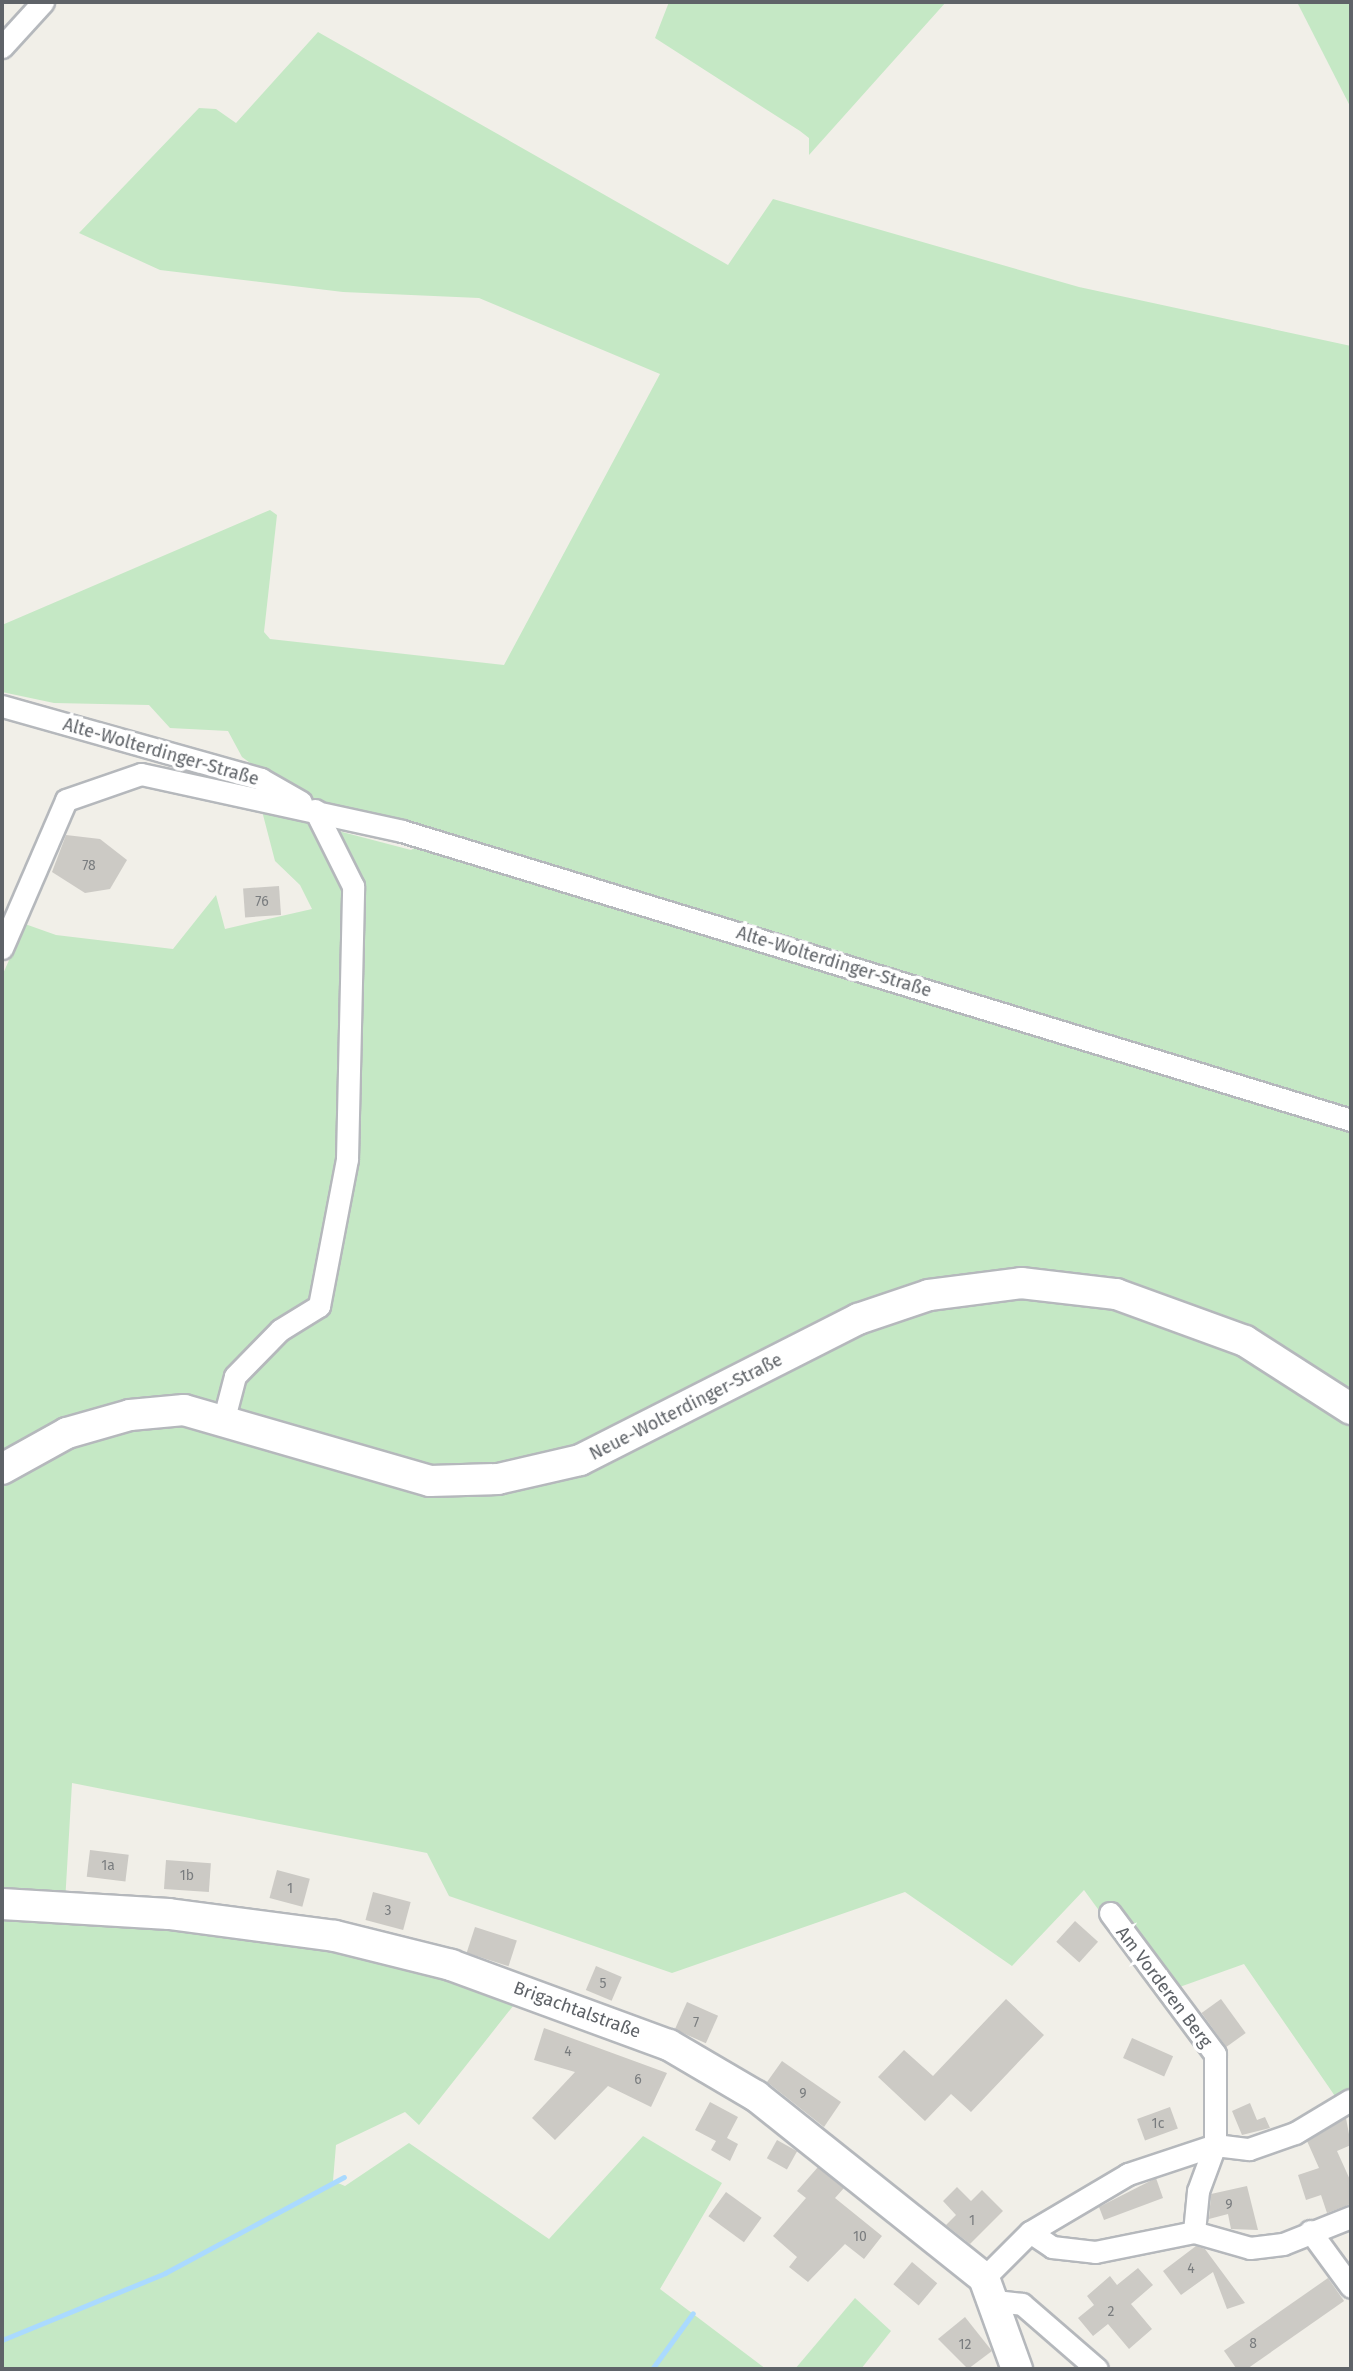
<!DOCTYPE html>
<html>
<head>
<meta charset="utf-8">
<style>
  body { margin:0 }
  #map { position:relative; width:1353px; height:2371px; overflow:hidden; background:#f1efe8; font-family:"Fira Sans",sans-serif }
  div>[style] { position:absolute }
  .green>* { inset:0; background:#c5e8c5 }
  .stream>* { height:5px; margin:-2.5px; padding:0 2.5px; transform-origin:2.5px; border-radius:2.5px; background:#aadaff }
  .building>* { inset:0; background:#cccac5; transform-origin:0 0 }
  .roads { filter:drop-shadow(2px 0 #b5b8bc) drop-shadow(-2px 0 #b5b8bc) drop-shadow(0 2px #b5b8bc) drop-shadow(0 -2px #b5b8bc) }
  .street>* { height:21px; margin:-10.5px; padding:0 10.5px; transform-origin:10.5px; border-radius:10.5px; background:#fff }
  .secondary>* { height:30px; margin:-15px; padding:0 15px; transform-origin:15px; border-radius:15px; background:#fff }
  span { translate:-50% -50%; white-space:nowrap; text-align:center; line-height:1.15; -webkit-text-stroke:7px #fff; paint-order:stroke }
  .number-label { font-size:14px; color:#7a7d7f }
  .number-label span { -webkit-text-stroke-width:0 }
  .street-label { font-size:18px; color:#5f6368 }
  .frame { position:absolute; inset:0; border:4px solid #5f6368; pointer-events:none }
</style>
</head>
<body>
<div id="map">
  <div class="green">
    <div style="clip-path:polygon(669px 2px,946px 2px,809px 155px,809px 138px,800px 131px,655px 38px)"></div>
    <div style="clip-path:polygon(1297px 2px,1351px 2px,1351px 108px)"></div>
    <div style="clip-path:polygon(318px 32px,728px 265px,773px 199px,1079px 287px,1351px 346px,1351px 2094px,1337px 2099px,1244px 1964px,1160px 1994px,1084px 1890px,1012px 1966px,905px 1892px,672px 1973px,449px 1896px,427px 1853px,72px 1783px,64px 1920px,155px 1924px,340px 1951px,517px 2001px,419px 2125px,405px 2112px,336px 2145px,333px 2181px,345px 2186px,409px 2143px,549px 2239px,643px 2136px,722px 2183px,660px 2289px,766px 2369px,2px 2369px,2px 976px,25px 924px,56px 935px,173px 949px,216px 895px,225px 929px,312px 909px,300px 885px,275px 861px,262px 811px,411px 850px,429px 839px,315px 810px,242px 757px,228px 731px,170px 728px,149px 705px,54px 703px,2px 692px,2px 625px,270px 510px,277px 515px,264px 632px,270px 639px,504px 665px,660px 374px,479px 298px,343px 292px,160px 270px,79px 233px,199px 108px,216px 109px,236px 123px)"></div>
    <div style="clip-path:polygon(855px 2298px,891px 2331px,861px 2369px,795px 2369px)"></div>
  </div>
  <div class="stream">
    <div style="left:2px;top:2340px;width:176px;rotate:-22.3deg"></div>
    <div style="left:165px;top:2273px;width:203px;rotate:-28.2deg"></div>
    <div style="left:652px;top:2369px;width:69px;rotate:-53.8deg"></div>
  </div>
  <div class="building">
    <div style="clip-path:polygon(66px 835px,100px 839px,127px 860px,110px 889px,85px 893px,52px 872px)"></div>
    <div style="left:279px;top:886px;width:29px;height:36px;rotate:86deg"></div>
    <div style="left:90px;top:1850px;width:39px;height:27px;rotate:7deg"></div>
    <div style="left:166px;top:1860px;width:45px;height:29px;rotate:4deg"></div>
    <div style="left:277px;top:1870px;width:34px;height:29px;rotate:15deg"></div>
    <div style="left:373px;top:1892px;width:39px;height:29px;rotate:15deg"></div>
    <div style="left:1075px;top:1921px;width:31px;height:28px;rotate:42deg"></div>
    <div style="left:475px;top:1927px;width:44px;height:27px;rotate:18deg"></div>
    <div style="left:596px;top:1966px;width:28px;height:26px;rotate:23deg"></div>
    <div style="clip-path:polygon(1006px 1999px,1044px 2035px,971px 2112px,951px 2094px,925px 2121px,878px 2077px,904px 2050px,933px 2076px)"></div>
    <div style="left:1221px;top:1999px;width:42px;height:24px;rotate:54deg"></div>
    <div style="left:687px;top:2002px;width:34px;height:30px;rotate:24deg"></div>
    <div style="clip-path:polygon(544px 2028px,667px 2073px,651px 2107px,608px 2086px,555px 2140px,532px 2118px,575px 2072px,534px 2060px)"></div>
    <div style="left:1132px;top:2038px;width:45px;height:22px;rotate:24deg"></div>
    <div style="clip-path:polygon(782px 2061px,841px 2102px,824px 2127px,767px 2082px)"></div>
    <div style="clip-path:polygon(710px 2102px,738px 2117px,727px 2138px,738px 2144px,730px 2161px,711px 2150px,716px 2141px,695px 2130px)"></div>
    <div style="clip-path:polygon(1250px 2103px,1257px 2120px,1265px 2117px,1270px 2128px,1242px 2135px,1232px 2111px)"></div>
    <div style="left:1170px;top:2107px;width:23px;height:35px;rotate:70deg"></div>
    <div style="clip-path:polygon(1346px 2118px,1351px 2145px,1337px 2151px,1351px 2182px,1351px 2204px,1327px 2213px,1321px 2195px,1306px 2200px,1298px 2175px,1319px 2168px,1307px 2141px)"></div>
    <div style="left:777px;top:2140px;width:23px;height:21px;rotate:29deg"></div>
    <div style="clip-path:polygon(818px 2167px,844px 2188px,835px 2198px,882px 2236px,864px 2259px,845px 2244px,808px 2282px,789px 2267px,797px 2257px,773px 2236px,806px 2198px,797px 2191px)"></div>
    <div style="clip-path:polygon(1156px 2178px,1163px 2198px,1104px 2220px,1099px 2207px)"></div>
    <div style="clip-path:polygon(1247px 2186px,1258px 2230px,1231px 2229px,1228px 2214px,1209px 2219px,1211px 2194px)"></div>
    <div style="clip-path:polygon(957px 2187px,971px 2201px,982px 2190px,1003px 2211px,970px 2244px,946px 2225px,956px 2215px,943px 2201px)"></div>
    <div style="left:726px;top:2192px;width:44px;height:30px;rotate:36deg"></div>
    <div style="clip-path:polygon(1196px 2246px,1205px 2249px,1245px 2303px,1227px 2309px,1213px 2272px,1181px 2295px,1163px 2271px)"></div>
    <div style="left:912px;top:2262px;width:33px;height:29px;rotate:40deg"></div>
    <div style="clip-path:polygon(1138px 2268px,1153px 2285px,1131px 2304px,1152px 2329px,1129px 2349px,1108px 2324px,1093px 2336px,1078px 2318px,1094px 2305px,1087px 2296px,1110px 2276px,1117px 2285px)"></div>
    <div style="left:1328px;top:2278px;width:28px;height:127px;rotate:55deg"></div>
    <div style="clip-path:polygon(965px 2317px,992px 2351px,968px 2369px,938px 2339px)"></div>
  </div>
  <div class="roads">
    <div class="street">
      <div style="left:2px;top:47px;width:61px;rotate:-47.7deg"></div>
      <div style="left:2px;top:706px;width:269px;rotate:15.7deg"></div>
      <div style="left:261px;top:779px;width:46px;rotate:29.9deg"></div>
      <div style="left:2px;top:948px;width:161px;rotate:-66.6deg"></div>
      <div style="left:66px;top:800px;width:79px;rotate:-19.1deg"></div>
      <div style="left:141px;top:774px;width:267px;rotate:12.3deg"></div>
      <div style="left:402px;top:831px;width:992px;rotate:16.94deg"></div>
      <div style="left:224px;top:1418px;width:43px;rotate:-75.3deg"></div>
      <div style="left:235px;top:1376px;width:64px;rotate:-45.6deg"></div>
      <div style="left:280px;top:1330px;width:46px;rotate:-31.6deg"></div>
      <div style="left:319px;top:1306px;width:150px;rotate:-79.2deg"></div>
      <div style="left:347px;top:1159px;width:273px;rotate:-88.7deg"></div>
      <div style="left:353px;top:886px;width:85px;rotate:-116.6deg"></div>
      <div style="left:1110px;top:1913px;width:176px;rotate:53.3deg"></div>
      <div style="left:1215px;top:2054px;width:91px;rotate:90deg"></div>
      <div style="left:1215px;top:2145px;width:49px;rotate:110.3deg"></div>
      <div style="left:1198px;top:2191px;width:41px;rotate:95.6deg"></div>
      <div style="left:1310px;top:2231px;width:69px;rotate:53.8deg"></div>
      <div style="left:1030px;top:2232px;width:114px;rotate:-30.6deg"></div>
      <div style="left:1128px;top:2174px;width:92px;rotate:-18.4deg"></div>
      <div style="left:1215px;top:2145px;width:34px;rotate:7deg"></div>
      <div style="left:1249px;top:2149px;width:49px;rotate:-19.2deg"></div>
      <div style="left:1295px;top:2133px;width:64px;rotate:-31deg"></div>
      <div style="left:984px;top:2278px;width:65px;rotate:-45deg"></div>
      <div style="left:1030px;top:2232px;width:27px;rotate:34deg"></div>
      <div style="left:1052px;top:2247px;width:43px;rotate:6.6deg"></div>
      <div style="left:1095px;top:2252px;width:101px;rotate:-11.4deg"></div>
      <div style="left:1194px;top:2232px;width:58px;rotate:15.9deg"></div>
      <div style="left:1250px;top:2248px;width:33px;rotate:-7deg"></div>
      <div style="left:1283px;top:2244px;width:73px;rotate:-21.7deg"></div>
      <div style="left:995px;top:2301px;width:27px;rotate:6deg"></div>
      <div style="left:1022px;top:2304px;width:99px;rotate:40.9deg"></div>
    </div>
    <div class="secondary">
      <div style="left:2px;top:1469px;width:74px;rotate:-29deg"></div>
      <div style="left:67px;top:1433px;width:66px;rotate:-15.9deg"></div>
      <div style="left:130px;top:1415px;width:54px;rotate:-5.3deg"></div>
      <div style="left:184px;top:1410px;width:256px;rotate:16.1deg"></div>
      <div style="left:430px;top:1481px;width:68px;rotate:-1.7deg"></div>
      <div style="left:498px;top:1479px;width:84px;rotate:-13deg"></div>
      <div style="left:580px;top:1460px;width:312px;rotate:-26.9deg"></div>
      <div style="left:858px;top:1319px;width:75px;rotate:-18.7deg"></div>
      <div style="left:929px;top:1295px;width:93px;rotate:-7.4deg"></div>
      <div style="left:1021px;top:1283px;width:96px;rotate:6.6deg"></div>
      <div style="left:1116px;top:1294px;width:137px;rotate:20deg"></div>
      <div style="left:1245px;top:1341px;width:126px;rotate:32.7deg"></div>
      <div style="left:2px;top:1904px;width:167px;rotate:3.4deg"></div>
      <div style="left:169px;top:1914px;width:167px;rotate:7.5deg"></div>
      <div style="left:335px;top:1936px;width:120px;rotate:14deg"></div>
      <div style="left:451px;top:1965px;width:232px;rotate:20.2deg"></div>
      <div style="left:669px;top:2045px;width:101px;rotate:30.4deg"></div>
      <div style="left:756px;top:2096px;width:292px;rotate:38.6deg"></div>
      <div style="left:984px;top:2278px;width:97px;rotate:70.1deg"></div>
    </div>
  </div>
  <div class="number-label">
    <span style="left:89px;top:866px">78</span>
    <span style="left:262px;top:902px">76</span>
    <span style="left:108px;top:1866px">1a</span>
    <span style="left:187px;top:1876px">1b</span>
    <span style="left:290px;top:1889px">1</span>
    <span style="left:388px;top:1911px">3</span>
    <span style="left:603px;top:1984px">5</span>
    <span style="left:696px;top:2023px">7</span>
    <span style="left:568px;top:2052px">4</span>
    <span style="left:638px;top:2080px">6</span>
    <span style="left:803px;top:2094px">9</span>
    <span style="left:1158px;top:2124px">1c</span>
    <span style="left:1229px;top:2205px">9</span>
    <span style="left:972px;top:2221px">1</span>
    <span style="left:860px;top:2237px">10</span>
    <span style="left:1191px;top:2269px">4</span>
    <span style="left:1111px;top:2312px">2</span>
    <span style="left:1253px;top:2344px">8</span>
    <span style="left:965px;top:2345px">12</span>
  </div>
  <div class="street-label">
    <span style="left:161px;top:752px;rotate:16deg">Alte-Wolterdinger-Straße</span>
    <span style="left:834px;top:962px;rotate:17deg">Alte-Wolterdinger-Straße</span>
    <span style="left:686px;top:1407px;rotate:-27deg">Neue-Wolterdinger-Straße</span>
    <span style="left:1164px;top:1987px;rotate:53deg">Am Vorderen Berg</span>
    <span style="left:577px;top:2010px;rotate:20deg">Brigachtalstraße</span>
  </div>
  <div class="frame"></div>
</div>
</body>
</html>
